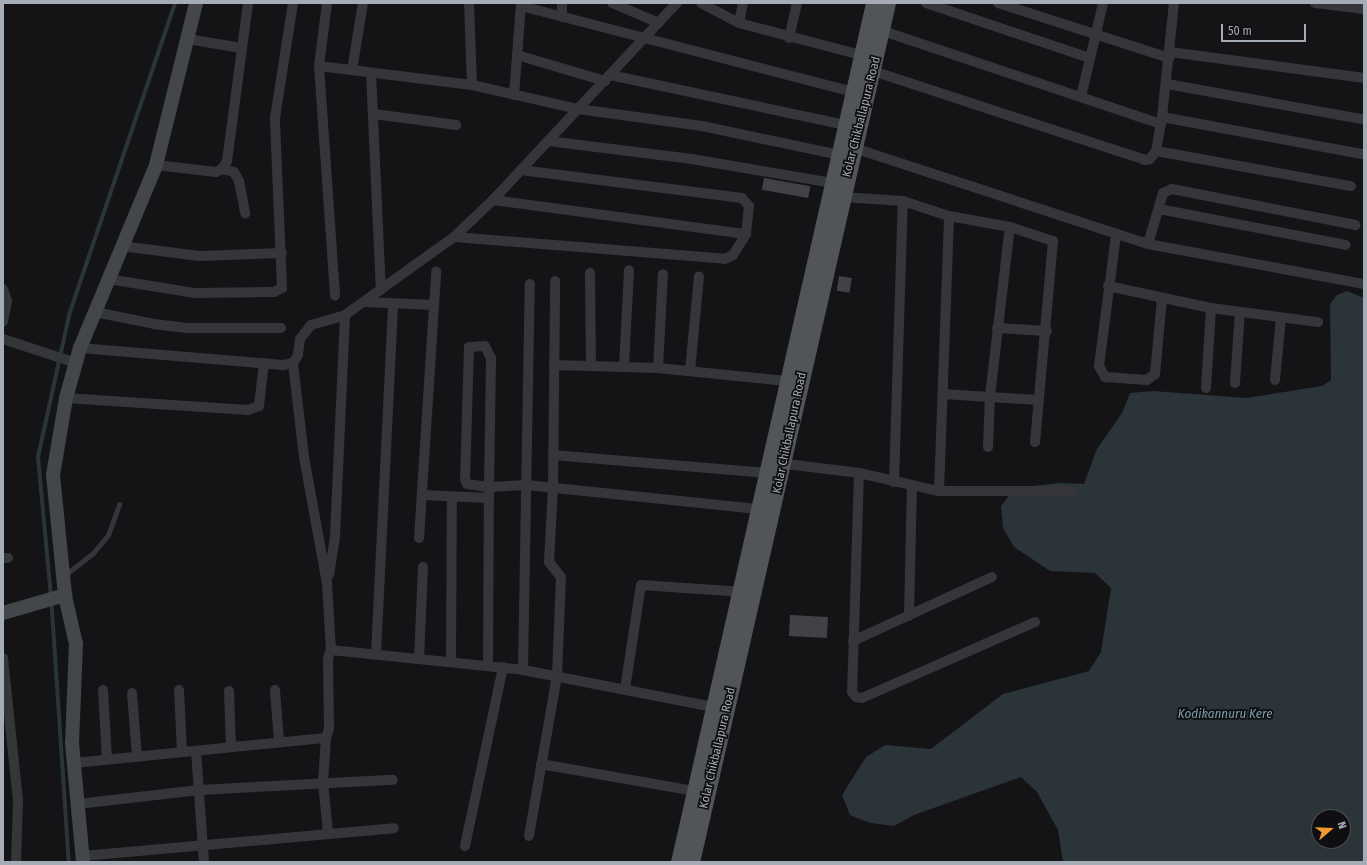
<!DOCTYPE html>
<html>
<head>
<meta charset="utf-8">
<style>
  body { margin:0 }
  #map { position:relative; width:1367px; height:865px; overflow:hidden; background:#141416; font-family:"Fira Sans Condensed",sans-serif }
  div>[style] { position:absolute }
  .water>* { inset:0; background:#2a3439 }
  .stream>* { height:3.5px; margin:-1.75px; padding:0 1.75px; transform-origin:1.75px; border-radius:1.75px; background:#2a3439 }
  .building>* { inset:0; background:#404246; transform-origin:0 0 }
  .lane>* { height:5px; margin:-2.5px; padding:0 2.5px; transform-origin:2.5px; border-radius:2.5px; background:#35363a }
  .street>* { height:10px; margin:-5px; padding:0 5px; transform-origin:5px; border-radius:5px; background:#35363a }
  .secondary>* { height:14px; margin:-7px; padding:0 7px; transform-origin:7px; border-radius:7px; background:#43464a }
  .primary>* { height:15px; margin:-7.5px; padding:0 7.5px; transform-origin:7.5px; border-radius:7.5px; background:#515459 }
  span { translate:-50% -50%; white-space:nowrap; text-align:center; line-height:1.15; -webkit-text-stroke:3.5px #0f0f11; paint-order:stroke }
  .street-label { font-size:12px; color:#a6acb6 }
  .water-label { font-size:13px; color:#7c9eb1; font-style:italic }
  .frame { position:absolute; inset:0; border:4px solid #a6acb6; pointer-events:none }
  .north { position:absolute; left:1311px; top:809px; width:40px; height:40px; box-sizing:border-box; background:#0f0f11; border:1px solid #4b4e53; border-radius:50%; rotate:71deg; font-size:11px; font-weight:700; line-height:16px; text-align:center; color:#a6acb6 }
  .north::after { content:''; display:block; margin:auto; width:14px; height:18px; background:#f09a31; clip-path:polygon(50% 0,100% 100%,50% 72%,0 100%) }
  .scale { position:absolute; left:1221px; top:24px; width:85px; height:18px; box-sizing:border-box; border:2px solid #a6acb6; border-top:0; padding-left:5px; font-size:12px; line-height:14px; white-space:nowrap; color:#a6acb6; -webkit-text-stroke:3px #0f0f11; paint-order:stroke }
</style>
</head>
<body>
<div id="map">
  <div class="water">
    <div style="clip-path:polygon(evenodd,1347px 291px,1364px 298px,1364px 862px,1063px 862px,1058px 830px,1037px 792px,1021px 777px,914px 815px,894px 826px,870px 823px,850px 815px,842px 795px,866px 757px,885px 745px,931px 749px,1003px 694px,1089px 671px,1101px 652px,1111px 588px,1095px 573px,1050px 571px,1014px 547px,1003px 528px,1001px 506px,1015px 488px,1060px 483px,1084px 484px,1097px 449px,1122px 413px,1130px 393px,1153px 391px,1246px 398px,1322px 386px,1331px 380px,1330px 304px,1337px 295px,1347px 291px,1319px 817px,1343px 817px,1343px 841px,1319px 841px,1319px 817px)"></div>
  </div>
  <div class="stream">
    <div style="left:51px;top:597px;width:141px;rotate:-95.3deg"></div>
    <div style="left:38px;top:457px;width:148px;rotate:-77.6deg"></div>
    <div style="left:70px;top:312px;width:326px;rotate:-71.2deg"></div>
    <div style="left:52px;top:603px;width:260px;rotate:86.2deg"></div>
  </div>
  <div class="building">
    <div style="left:764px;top:178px;width:47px;height:12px;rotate:10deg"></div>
    <div style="left:839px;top:276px;width:13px;height:15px;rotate:9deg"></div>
    <div style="left:790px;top:615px;width:38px;height:21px;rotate:3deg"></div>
  </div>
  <div class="lane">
    <div style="left:65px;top:575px;width:36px;rotate:-38deg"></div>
    <div style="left:93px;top:553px;width:23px;rotate:-50deg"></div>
    <div style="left:108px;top:535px;width:33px;rotate:-70deg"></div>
  </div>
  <div class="street">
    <div style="left:327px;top:3px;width:64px;rotate:97.2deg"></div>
    <div style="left:319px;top:66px;width:230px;rotate:86deg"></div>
    <div style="left:469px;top:3px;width:82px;rotate:87.9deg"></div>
    <div style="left:612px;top:3px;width:51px;rotate:23.1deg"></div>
    <div style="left:701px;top:3px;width:43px;rotate:27.8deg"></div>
    <div style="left:739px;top:23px;width:126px;rotate:14.7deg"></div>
    <div style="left:926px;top:3px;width:172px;rotate:18.6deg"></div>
    <div style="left:998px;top:3px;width:180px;rotate:17.8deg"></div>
    <div style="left:1315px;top:3px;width:49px;rotate:7deg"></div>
    <div style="left:521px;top:6px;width:343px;rotate:14.5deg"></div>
    <div style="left:562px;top:17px;width:14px;rotate:-90deg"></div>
    <div style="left:739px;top:23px;width:20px;rotate:-79deg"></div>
    <div style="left:883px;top:31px;width:293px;rotate:18.5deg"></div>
    <div style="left:789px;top:38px;width:36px;rotate:-77deg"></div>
    <div style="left:188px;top:39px;width:54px;rotate:9.6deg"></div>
    <div style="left:1170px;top:52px;width:196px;rotate:7.6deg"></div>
    <div style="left:517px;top:55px;width:92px;rotate:16.5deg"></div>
    <div style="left:319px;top:66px;width:154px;rotate:7.1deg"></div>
    <div style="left:472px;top:85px;width:109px;rotate:12.8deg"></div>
    <div style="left:578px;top:109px;width:125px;rotate:7.8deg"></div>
    <div style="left:702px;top:126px;width:145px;rotate:11.9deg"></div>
    <div style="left:352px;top:70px;width:68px;rotate:-80.7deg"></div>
    <div style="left:873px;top:71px;width:286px;rotate:18.1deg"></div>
    <div style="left:1145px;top:160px;width:5px;rotate:-11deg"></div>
    <div style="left:1150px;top:159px;width:10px;rotate:-53deg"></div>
    <div style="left:1156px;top:151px;width:35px;rotate:-80deg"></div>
    <div style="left:1162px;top:117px;width:115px;rotate:-84deg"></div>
    <div style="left:371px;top:73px;width:217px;rotate:87.4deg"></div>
    <div style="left:610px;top:75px;width:240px;rotate:12deg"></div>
    <div style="left:1167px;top:84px;width:198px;rotate:10.2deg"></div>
    <div style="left:514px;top:95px;width:92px;rotate:-85.6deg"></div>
    <div style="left:1081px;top:97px;width:97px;rotate:-76.8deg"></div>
    <div style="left:374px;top:114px;width:83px;rotate:7.6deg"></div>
    <div style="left:1162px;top:117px;width:203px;rotate:10.5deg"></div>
    <div style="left:548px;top:141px;width:145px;rotate:7.1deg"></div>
    <div style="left:692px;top:159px;width:142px;rotate:9.7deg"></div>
    <div style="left:854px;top:148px;width:309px;rotate:18.1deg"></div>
    <div style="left:1148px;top:244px;width:220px;rotate:10.5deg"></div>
    <div style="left:1156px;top:151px;width:198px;rotate:10.2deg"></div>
    <div style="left:156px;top:165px;width:60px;rotate:6.7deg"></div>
    <div style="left:216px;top:172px;width:7px;rotate:-27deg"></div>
    <div style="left:222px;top:169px;width:9px;rotate:-58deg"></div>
    <div style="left:227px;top:161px;width:159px;rotate:-82.4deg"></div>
    <div style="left:222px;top:169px;width:12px;rotate:14deg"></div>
    <div style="left:234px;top:172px;width:10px;rotate:61deg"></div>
    <div style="left:239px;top:181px;width:33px;rotate:79deg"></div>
    <div style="left:842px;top:197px;width:61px;rotate:3.8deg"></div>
    <div style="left:903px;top:201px;width:48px;rotate:18.1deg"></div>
    <div style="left:949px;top:216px;width:62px;rotate:10.2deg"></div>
    <div style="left:1010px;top:227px;width:45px;rotate:18deg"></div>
    <div style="left:1053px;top:241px;width:202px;rotate:95.1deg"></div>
    <div style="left:493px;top:200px;width:255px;rotate:7.7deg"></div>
    <div style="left:1159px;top:209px;width:190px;rotate:10.9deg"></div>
    <div style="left:1116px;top:235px;width:132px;rotate:97.4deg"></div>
    <div style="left:1099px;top:366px;width:13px;rotate:61deg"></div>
    <div style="left:1105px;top:377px;width:42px;rotate:4.1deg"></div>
    <div style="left:1147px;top:380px;width:10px;rotate:-37deg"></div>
    <div style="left:1155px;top:374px;width:76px;rotate:-84.7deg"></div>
    <div style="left:454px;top:237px;width:272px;rotate:4.6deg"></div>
    <div style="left:725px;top:259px;width:9px;rotate:-27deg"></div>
    <div style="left:733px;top:255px;width:25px;rotate:-58deg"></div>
    <div style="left:746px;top:234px;width:28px;rotate:-84deg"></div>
    <div style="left:749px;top:206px;width:11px;rotate:-131deg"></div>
    <div style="left:742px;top:198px;width:223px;rotate:-172.8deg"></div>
    <div style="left:1148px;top:244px;width:53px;rotate:-73.6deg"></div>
    <div style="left:1163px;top:193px;width:10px;rotate:-24deg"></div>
    <div style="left:1172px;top:189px;width:187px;rotate:11.1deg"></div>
    <div style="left:121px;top:246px;width:79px;rotate:7.3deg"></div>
    <div style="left:199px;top:256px;width:83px;rotate:-2.1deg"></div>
    <div style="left:590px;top:273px;width:91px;rotate:89.4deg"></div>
    <div style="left:108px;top:279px;width:87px;rotate:9.2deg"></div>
    <div style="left:194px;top:293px;width:80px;rotate:-0.7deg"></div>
    <div style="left:274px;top:292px;width:9px;rotate:-27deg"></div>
    <div style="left:282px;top:288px;width:170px;rotate:-92.4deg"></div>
    <div style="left:275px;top:118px;width:116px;rotate:-81.1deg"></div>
    <div style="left:1108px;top:286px;width:105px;rotate:12.1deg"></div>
    <div style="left:1211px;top:308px;width:108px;rotate:7.5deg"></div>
    <div style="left:3px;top:289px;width:13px;rotate:72deg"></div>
    <div style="left:7px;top:301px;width:21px;rotate:101deg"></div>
    <div style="left:364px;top:302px;width:70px;rotate:2.5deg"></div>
    <div style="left:95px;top:312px;width:60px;rotate:11.5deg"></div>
    <div style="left:154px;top:324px;width:35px;rotate:7deg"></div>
    <div style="left:189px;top:328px;width:92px"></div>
    <div style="left:997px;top:328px;width:50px;rotate:3.4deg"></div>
    <div style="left:3px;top:339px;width:77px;rotate:18.2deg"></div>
    <div style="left:80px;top:348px;width:204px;rotate:4.8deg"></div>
    <div style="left:283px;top:365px;width:10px;rotate:-11deg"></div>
    <div style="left:293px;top:363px;width:9px;rotate:-58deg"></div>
    <div style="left:298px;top:355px;width:16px;rotate:-83deg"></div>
    <div style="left:300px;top:339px;width:18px;rotate:-52deg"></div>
    <div style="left:311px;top:325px;width:35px;rotate:-16deg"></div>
    <div style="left:345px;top:315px;width:134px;rotate:-35.6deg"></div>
    <div style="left:454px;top:237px;width:54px;rotate:-43.5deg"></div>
    <div style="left:493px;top:200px;width:270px;rotate:-47deg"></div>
    <div style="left:293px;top:363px;width:95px;rotate:83.3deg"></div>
    <div style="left:304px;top:457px;width:128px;rotate:79.7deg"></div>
    <div style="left:327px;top:583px;width:67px;rotate:86.6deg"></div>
    <div style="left:554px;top:365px;width:104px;rotate:1.7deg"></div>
    <div style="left:658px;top:368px;width:128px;rotate:5.8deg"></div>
    <div style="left:624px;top:366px;width:96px;rotate:-87deg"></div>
    <div style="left:658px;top:368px;width:94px;rotate:-87deg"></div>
    <div style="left:690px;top:371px;width:95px;rotate:-84.6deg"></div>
    <div style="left:1275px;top:380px;width:62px;rotate:-84.5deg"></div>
    <div style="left:1235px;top:383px;width:71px;rotate:-86deg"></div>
    <div style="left:1206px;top:388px;width:80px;rotate:-86.4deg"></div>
    <div style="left:943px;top:394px;width:96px;rotate:3.6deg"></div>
    <div style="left:66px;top:398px;width:182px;rotate:3.8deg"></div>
    <div style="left:248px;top:410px;width:12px;rotate:-20deg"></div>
    <div style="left:259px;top:406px;width:43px;rotate:-83.4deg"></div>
    <div style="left:988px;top:447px;width:51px;rotate:-87.8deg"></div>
    <div style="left:990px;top:396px;width:170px;rotate:-83.3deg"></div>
    <div style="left:553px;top:455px;width:214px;rotate:4.8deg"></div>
    <div style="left:778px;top:463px;width:82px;rotate:7deg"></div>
    <div style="left:859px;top:473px;width:82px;rotate:12.7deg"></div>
    <div style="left:939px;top:491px;width:133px"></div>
    <div style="left:859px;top:473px;width:219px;rotate:91.8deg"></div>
    <div style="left:852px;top:692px;width:6px;rotate:51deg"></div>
    <div style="left:856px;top:697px;width:6px;rotate:9deg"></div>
    <div style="left:862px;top:698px;width:189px;rotate:-23.7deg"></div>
    <div style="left:894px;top:482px;width:281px;rotate:-88.2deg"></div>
    <div style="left:939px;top:491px;width:275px;rotate:-87.9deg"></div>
    <div style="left:422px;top:495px;width:67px;rotate:2.6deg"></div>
    <div style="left:419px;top:538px;width:267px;rotate:-86.3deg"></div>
    <div style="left:3px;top:558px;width:5px"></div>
    <div style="left:329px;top:575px;width:39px;rotate:-81deg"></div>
    <div style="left:335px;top:536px;width:221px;rotate:-87.4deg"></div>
    <div style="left:909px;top:616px;width:129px;rotate:-88.7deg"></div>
    <div style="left:853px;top:641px;width:153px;rotate:-24.7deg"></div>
    <div style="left:376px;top:654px;width:351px;rotate:-87.2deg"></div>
    <div style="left:3px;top:658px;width:143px;rotate:84deg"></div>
    <div style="left:18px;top:800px;width:62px;rotate:91.8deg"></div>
    <div style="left:419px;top:659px;width:92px;rotate:-87.5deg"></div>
    <div style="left:451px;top:662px;width:165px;rotate:-89.7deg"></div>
    <div style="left:488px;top:666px;width:179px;rotate:-89.7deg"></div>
    <div style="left:489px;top:487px;width:129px;rotate:-89.1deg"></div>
    <div style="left:491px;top:358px;width:13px;rotate:-117deg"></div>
    <div style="left:485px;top:346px;width:16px;rotate:176deg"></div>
    <div style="left:469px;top:347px;width:132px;rotate:91.7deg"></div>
    <div style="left:465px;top:479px;width:5px;rotate:68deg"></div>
    <div style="left:467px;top:484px;width:22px;rotate:8deg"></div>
    <div style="left:489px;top:487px;width:37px;rotate:-3deg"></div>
    <div style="left:526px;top:485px;width:235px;rotate:5.9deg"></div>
    <div style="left:523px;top:670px;width:386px;rotate:-89deg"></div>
    <div style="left:625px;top:689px;width:105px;rotate:-81.3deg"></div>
    <div style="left:641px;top:585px;width:103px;rotate:3.9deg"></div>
    <div style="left:103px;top:690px;width:70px;rotate:86.7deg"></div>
    <div style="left:179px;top:690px;width:62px;rotate:87.2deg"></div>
    <div style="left:275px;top:690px;width:52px;rotate:85.6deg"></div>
    <div style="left:229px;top:691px;width:56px;rotate:88deg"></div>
    <div style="left:132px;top:693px;width:64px;rotate:85.5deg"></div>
    <div style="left:326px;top:738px;width:44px;rotate:93.9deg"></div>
    <div style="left:323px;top:782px;width:51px;rotate:84.4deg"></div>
    <div style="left:196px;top:751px;width:111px;rotate:85.9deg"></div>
    <div style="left:74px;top:763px;width:253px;rotate:-5.7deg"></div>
    <div style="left:326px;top:738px;width:10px;rotate:-73deg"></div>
    <div style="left:329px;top:728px;width:70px;rotate:-90.8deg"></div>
    <div style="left:328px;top:658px;width:9px;rotate:-69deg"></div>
    <div style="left:331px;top:650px;width:193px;rotate:5.9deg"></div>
    <div style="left:523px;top:670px;width:194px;rotate:11deg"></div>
    <div style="left:541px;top:764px;width:155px;rotate:10deg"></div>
    <div style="left:78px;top:804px;width:122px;rotate:-6.6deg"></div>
    <div style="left:199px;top:790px;width:194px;rotate:-3deg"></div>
    <div style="left:529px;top:836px;width:162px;rotate:-80.1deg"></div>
    <div style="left:557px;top:676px;width:99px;rotate:-87.7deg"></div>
    <div style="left:561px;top:577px;width:19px;rotate:-129deg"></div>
    <div style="left:549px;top:562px;width:74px;rotate:-86.9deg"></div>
    <div style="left:553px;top:488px;width:207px;rotate:-89.4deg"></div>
    <div style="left:465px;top:846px;width:183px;rotate:-78deg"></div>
    <div style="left:83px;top:856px;width:312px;rotate:-5.1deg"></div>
  </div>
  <div class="secondary">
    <div style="left:65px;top:596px;width:49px;rotate:77.1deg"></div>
    <div style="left:76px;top:644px;width:99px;rotate:92.3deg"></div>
    <div style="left:72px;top:743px;width:120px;rotate:84.7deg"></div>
    <div style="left:3px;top:613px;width:65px;rotate:-16.2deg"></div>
    <div style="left:65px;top:595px;width:121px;rotate:-95.7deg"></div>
    <div style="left:53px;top:475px;width:78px;rotate:-80.4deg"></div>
    <div style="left:66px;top:398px;width:52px;rotate:-74.4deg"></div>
    <div style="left:80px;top:348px;width:198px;rotate:-67.4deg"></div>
    <div style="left:156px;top:165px;width:167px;rotate:-76.1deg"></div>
  </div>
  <div class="primary">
    <div style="left:678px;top:862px;width:881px;rotate:-77.21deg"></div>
    <div style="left:692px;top:862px;width:881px;rotate:-77.15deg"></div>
  </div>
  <div class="street-label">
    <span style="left:862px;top:117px;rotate:-76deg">Kolar Chikballapura Road</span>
    <span style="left:790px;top:433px;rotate:-78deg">Kolar Chikballapura Road</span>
    <span style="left:718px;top:748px;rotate:-77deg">Kolar Chikballapura Road</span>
  </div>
  <div class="water-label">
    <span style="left:1225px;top:714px">Kodikannuru Kere</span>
  </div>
  <div class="frame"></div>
  <div class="north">N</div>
  <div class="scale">50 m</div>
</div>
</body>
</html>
